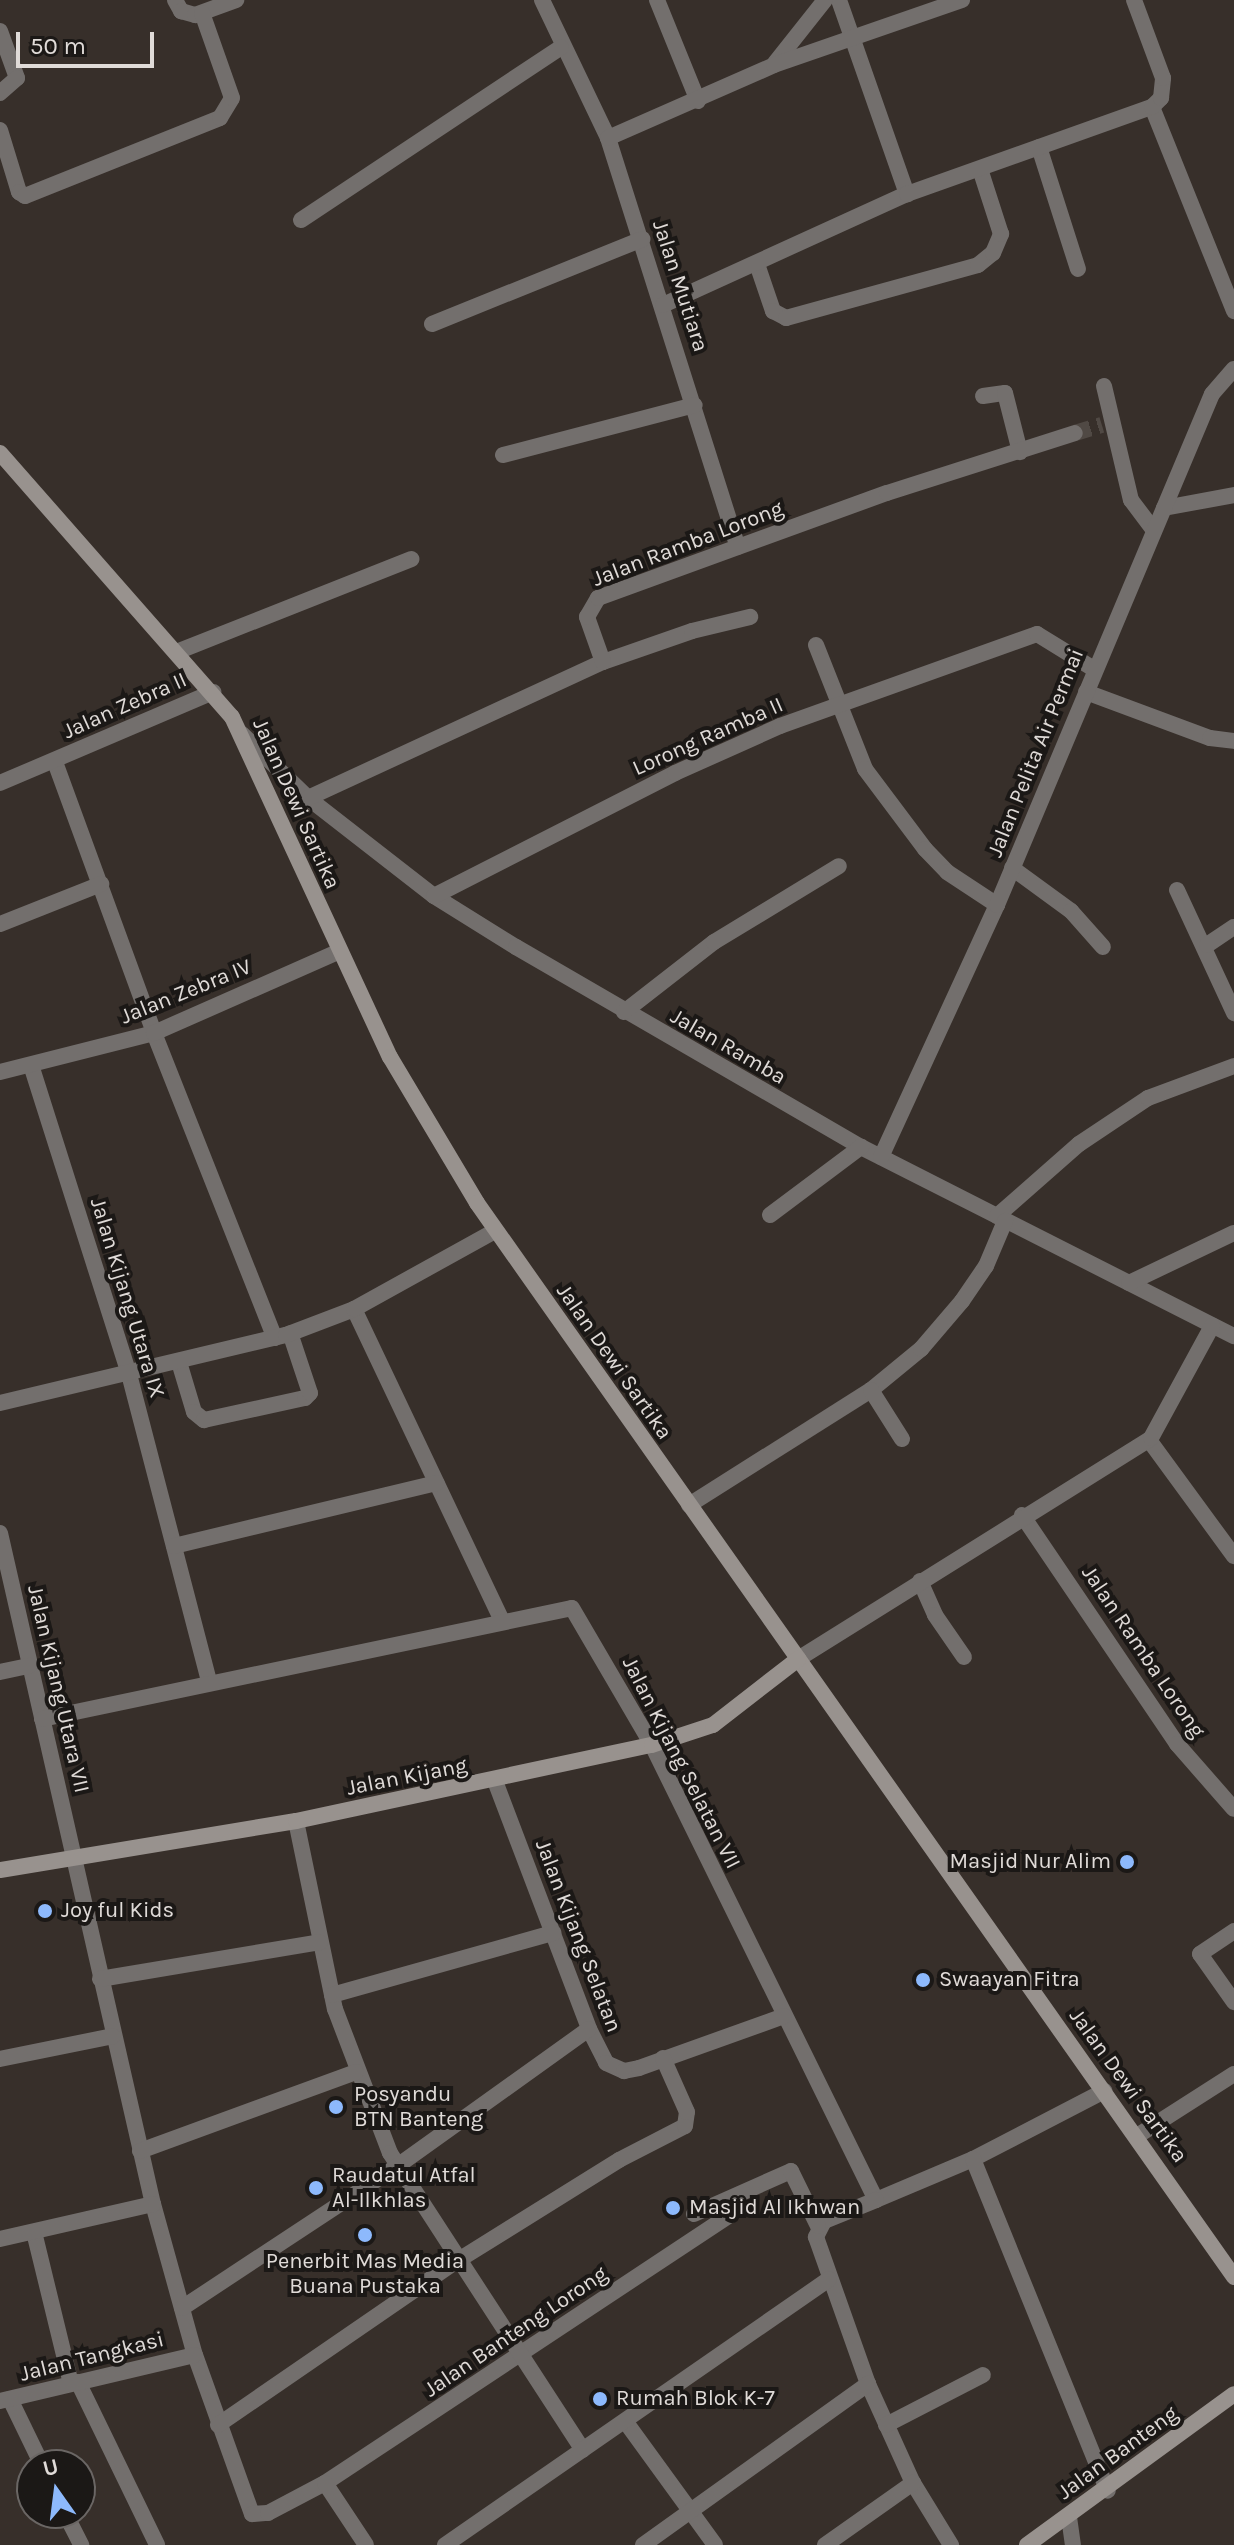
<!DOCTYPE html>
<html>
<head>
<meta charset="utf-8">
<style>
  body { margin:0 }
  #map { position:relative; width:1234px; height:2545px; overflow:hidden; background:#372f2a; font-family:Karla,sans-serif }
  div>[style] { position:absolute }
  .street-tunnel>* { height:16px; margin-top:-8px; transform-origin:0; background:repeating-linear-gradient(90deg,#504944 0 16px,transparent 0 24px) }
  .street>* { height:16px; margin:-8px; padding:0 8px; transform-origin:8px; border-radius:8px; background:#736f6d }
  .secondary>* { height:16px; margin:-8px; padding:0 8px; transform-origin:8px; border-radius:8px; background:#98928e }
  .dots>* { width:22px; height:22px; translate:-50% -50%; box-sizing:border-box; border:4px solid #1b1816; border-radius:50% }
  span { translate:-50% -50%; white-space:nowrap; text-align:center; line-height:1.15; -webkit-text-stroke:8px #1b1816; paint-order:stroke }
  .street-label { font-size:22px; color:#e0dbd8 }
  .poi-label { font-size:22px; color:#e0dbd8 }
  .right { translate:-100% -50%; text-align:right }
  .left { translate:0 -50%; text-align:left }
  .north { position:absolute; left:16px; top:2449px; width:80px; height:80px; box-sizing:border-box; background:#1b1816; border:2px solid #6a6664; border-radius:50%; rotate:346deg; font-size:22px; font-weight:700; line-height:32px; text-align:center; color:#e0dbd8 }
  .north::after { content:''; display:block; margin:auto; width:28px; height:36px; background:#8db9fc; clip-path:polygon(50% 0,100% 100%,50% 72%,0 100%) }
  .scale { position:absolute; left:16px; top:32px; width:138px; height:36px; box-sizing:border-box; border:4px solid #e0dbd8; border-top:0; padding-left:10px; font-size:24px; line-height:28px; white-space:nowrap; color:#e0dbd8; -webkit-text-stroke:6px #1b1816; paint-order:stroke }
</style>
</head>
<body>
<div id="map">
  <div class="street-tunnel">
    <div style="left:1075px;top:433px;width:28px;rotate:-17deg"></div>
  </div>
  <div class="street">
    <div style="left:175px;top:0;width:13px;rotate:61deg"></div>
    <div style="left:181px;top:11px;width:15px;rotate:16deg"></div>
    <div style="left:195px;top:15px;width:44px;rotate:-20.1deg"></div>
    <div style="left:542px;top:0;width:153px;rotate:64.4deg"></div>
    <div style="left:608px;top:138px;width:429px;rotate:72.4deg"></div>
    <div style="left:657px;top:0;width:109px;rotate:67.9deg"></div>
    <div style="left:839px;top:0;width:206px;rotate:70.7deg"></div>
    <div style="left:0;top:31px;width:50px;rotate:70.1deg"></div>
    <div style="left:17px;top:78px;width:23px;rotate:139deg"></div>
    <div style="left:775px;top:63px;width:80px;rotate:-51.6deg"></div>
    <div style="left:1152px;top:107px;width:220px;rotate:68.1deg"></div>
    <div style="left:0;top:130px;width:65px;rotate:73deg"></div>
    <div style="left:19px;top:192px;width:7px;rotate:34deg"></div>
    <div style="left:25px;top:196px;width:210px;rotate:-21.8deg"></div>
    <div style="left:220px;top:118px;width:23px;rotate:-59deg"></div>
    <div style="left:232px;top:98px;width:90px;rotate:-109.4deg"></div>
    <div style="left:608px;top:138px;width:181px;rotate:-23.7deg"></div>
    <div style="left:774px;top:65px;width:199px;rotate:-19.1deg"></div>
    <div style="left:1039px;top:147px;width:128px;rotate:72.3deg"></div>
    <div style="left:301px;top:220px;width:312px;rotate:-33.6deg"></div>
    <div style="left:757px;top:264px;width:50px;rotate:71.2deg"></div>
    <div style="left:773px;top:311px;width:15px;rotate:28deg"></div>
    <div style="left:786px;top:318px;width:199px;rotate:-15.4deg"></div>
    <div style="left:978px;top:265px;width:19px;rotate:-39deg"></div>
    <div style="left:993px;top:253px;width:21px;rotate:-67deg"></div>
    <div style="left:1001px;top:234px;width:68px;rotate:-107.9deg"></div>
    <div style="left:663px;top:305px;width:268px;rotate:-24.5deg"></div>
    <div style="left:907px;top:194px;width:260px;rotate:-19.6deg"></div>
    <div style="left:1152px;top:107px;width:13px;rotate:-45deg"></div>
    <div style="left:1161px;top:98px;width:20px;rotate:-84deg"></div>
    <div style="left:1163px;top:78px;width:83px;rotate:-110.4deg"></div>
    <div style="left:432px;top:324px;width:227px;rotate:-22deg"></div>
    <div style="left:1104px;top:386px;width:117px;rotate:76.7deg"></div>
    <div style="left:1131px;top:500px;width:38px;rotate:53deg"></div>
    <div style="left:983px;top:396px;width:22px;rotate:-8deg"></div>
    <div style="left:1005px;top:393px;width:61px;rotate:75.7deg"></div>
    <div style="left:503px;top:455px;width:198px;rotate:-14.6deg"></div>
    <div style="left:1164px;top:508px;width:71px;rotate:-10.5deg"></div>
    <div style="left:816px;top:645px;width:133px;rotate:68.4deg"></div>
    <div style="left:865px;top:769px;width:100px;rotate:53.1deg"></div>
    <div style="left:925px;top:849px;width:32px;rotate:46deg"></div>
    <div style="left:947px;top:872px;width:60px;rotate:33.4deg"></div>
    <div style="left:179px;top:651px;width:250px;rotate:-21.6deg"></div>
    <div style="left:603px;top:662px;width:94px;rotate:-19.2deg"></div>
    <div style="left:692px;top:631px;width:60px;rotate:-13.6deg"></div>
    <div style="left:1086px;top:692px;width:132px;rotate:20.4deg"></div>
    <div style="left:1210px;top:738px;width:24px;rotate:7deg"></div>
    <div style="left:242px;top:734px;width:92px;rotate:44.1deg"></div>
    <div style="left:308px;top:798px;width:160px;rotate:37.9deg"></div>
    <div style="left:434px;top:896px;width:97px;rotate:31.9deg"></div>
    <div style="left:516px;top:947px;width:399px;rotate:30.1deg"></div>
    <div style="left:861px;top:1147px;width:418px;rotate:26.9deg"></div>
    <div style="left:55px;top:762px;width:289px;rotate:69.9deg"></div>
    <div style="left:154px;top:1033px;width:328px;rotate:68.4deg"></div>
    <div style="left:0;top:783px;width:232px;rotate:-23.1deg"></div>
    <div style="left:308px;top:798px;width:325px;rotate:-24.8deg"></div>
    <div style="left:603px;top:662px;width:48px;rotate:-109.6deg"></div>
    <div style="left:587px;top:617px;width:22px;rotate:-60deg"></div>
    <div style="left:598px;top:598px;width:307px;rotate:-20deg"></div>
    <div style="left:887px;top:493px;width:197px;rotate:-17.7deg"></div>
    <div style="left:1012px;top:868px;width:73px;rotate:36.1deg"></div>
    <div style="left:1071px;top:911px;width:48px;rotate:48.4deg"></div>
    <div style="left:1177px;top:890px;width:136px;rotate:65.1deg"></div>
    <div style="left:434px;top:896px;width:271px;rotate:-27deg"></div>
    <div style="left:675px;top:773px;width:115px;rotate:-24.1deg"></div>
    <div style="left:780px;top:726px;width:273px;rotate:-19.7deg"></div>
    <div style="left:1037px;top:634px;width:67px;rotate:31.6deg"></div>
    <div style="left:0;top:924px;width:109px;rotate:-21.6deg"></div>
    <div style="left:1207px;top:945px;width:32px;rotate:-34deg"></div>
    <div style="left:624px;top:1012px;width:114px;rotate:-37.9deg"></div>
    <div style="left:714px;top:942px;width:146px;rotate:-31.3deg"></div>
    <div style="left:31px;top:1065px;width:324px;rotate:72.4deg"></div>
    <div style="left:129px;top:1374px;width:318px;rotate:75.4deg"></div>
    <div style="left:0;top:1072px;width:159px;rotate:-14.2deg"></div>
    <div style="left:154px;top:1033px;width:201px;rotate:-23.8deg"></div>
    <div style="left:881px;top:1157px;width:277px;rotate:-65.3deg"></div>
    <div style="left:997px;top:905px;width:554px;rotate:-67.18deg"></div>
    <div style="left:1212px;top:394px;width:33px;rotate:-49deg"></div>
    <div style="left:770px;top:1215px;width:114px;rotate:-36.8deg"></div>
    <div style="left:997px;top:1216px;width:109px;rotate:-41.3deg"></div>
    <div style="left:1079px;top:1144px;width:83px;rotate:-33.7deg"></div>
    <div style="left:1148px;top:1098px;width:92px;rotate:-20.4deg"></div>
    <div style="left:1129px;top:1283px;width:116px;rotate:-25.5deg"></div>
    <div style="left:354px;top:1309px;width:344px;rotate:64.6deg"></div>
    <div style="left:179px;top:1362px;width:52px;rotate:73.3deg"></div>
    <div style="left:194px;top:1412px;width:13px;rotate:39deg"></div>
    <div style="left:204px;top:1420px;width:103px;rotate:-12.3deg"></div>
    <div style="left:305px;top:1398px;width:7px;rotate:-45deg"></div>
    <div style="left:310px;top:1393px;width:63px;rotate:-108.4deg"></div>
    <div style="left:871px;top:1390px;width:65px;rotate:-39.4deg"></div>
    <div style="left:921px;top:1349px;width:63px;rotate:-49.5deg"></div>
    <div style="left:962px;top:1301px;width:42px;rotate:-55.6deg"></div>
    <div style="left:986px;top:1266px;width:49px;rotate:-67.1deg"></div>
    <div style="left:0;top:1403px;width:294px;rotate:-13.4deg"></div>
    <div style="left:286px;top:1335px;width:73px;rotate:-20.9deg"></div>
    <div style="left:354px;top:1309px;width:161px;rotate:-29deg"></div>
    <div style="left:1149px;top:1440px;width:144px;rotate:53.8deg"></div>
    <div style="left:689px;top:1505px;width:215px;rotate:-32.3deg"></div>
    <div style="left:871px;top:1390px;width:58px;rotate:57.7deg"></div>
    <div style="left:1022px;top:1515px;width:277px;rotate:55.9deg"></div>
    <div style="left:1177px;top:1744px;width:86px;rotate:48.8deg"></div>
    <div style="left:0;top:1533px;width:688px;rotate:77.16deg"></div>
    <div style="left:153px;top:2204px;width:157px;rotate:74.5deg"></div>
    <div style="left:195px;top:2355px;width:169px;rotate:70.3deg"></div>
    <div style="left:252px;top:2514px;width:16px;rotate:-4deg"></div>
    <div style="left:268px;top:2513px;width:64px;rotate:-27.8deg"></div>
    <div style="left:325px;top:2483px;width:486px;rotate:-33.5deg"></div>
    <div style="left:174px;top:1546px;width:270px;rotate:-13.5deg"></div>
    <div style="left:920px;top:1581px;width:37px;rotate:66deg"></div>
    <div style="left:935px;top:1615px;width:51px;rotate:55.4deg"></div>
    <div style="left:798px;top:1659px;width:416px;rotate:-32deg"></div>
    <div style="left:1151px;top:1438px;width:128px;rotate:-61.4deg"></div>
    <div style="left:0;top:1672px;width:30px;rotate:-12deg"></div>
    <div style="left:42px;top:1719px;width:541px;rotate:-11.83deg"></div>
    <div style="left:572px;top:1608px;width:159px;rotate:59.7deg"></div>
    <div style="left:652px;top:1745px;width:507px;rotate:63.79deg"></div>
    <div style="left:876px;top:2200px;width:105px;rotate:-22.9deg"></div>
    <div style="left:973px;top:2159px;width:148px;rotate:-27.4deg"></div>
    <div style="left:495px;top:1781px;width:265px;rotate:69.2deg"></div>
    <div style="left:589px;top:2029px;width:38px;rotate:63deg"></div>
    <div style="left:606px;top:2063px;width:20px;rotate:24deg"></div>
    <div style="left:624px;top:2071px;width:15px;rotate:-11deg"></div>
    <div style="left:639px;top:2068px;width:154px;rotate:-19.7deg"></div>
    <div style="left:296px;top:1821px;width:192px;rotate:78.3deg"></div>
    <div style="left:335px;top:2009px;width:154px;rotate:69.1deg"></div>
    <div style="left:390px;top:2153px;width:354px;rotate:57deg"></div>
    <div style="left:1234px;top:1931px;width:41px;rotate:145.9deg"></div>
    <div style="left:1200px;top:1954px;width:59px;rotate:54.7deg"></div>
    <div style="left:100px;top:1979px;width:223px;rotate:-9.5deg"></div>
    <div style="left:332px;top:1995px;width:230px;rotate:-15.7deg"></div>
    <div style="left:0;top:2059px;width:115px;rotate:-11.5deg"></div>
    <div style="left:1137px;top:2136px;width:115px;rotate:-32.6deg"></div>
    <div style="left:140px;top:2151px;width:230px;rotate:-20.1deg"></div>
    <div style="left:973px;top:2159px;width:358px;rotate:67.9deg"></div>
    <div style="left:876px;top:2200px;width:56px;rotate:158deg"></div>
    <div style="left:824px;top:2221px;width:18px;rotate:117deg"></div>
    <div style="left:816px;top:2237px;width:156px;rotate:70.5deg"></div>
    <div style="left:868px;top:2384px;width:109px;rotate:65.6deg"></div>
    <div style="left:913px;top:2483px;width:73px;rotate:58.5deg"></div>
    <div style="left:694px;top:2214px;width:106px;rotate:-23.9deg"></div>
    <div style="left:791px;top:2171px;width:61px;rotate:63.9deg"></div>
    <div style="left:34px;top:2232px;width:156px;rotate:76.3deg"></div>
    <div style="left:0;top:2239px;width:157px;rotate:-12.9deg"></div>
    <div style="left:182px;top:2308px;width:256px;rotate:-33.4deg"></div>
    <div style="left:396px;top:2167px;width:237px;rotate:-35.6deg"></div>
    <div style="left:78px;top:2382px;width:181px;rotate:64.1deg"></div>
    <div style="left:10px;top:2399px;width:73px;rotate:64.1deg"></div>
    <div style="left:0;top:2401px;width:200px;rotate:-13.3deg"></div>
    <div style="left:625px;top:2421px;width:153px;rotate:54deg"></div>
    <div style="left:218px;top:2425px;width:290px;rotate:-34.5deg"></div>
    <div style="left:457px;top:2261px;width:191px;rotate:-31.9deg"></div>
    <div style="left:619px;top:2160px;width:74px;rotate:-27.3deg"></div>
    <div style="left:685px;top:2126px;width:14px;rotate:-82deg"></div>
    <div style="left:687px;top:2112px;width:59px;rotate:-114deg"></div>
    <div style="left:886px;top:2425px;width:109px;rotate:-27.3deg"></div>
    <div style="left:325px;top:2483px;width:74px;rotate:56.5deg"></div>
    <div style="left:65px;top:2513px;width:36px;rotate:63deg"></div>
    <div style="left:1069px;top:2517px;width:28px;rotate:82deg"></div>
    <div style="left:445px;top:2545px;width:467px;rotate:-34.7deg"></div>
    <div style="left:643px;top:2545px;width:277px;rotate:-35.6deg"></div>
    <div style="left:825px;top:2545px;width:108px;rotate:-35.2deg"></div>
  </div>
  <div class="secondary">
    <div style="left:0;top:453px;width:351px;rotate:48.7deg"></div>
    <div style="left:232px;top:717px;width:375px;rotate:65.1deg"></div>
    <div style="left:390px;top:1057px;width:170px;rotate:59.2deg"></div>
    <div style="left:477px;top:1203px;width:1314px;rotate:54.82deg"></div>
    <div style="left:0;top:1870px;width:300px;rotate:-9.4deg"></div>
    <div style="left:296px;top:1821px;width:364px;rotate:-12.1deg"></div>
    <div style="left:652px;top:1745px;width:64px;rotate:-18.2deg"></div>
    <div style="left:713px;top:1725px;width:108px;rotate:-37.8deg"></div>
    <div style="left:1027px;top:2545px;width:256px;rotate:-36.1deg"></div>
  </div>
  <div class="dots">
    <div style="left:1127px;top:1862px;background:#8db9fc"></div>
    <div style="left:45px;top:1911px;background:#8db9fc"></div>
    <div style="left:923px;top:1980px;background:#8db9fc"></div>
    <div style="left:336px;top:2107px;background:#8db9fc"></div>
    <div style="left:316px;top:2188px;background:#8db9fc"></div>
    <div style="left:673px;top:2208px;background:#8db9fc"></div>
    <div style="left:365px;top:2235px;background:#8db9fc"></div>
    <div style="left:600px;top:2399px;background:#8db9fc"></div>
  </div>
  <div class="street-label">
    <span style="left:680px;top:286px;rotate:72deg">Jalan Mutiara</span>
    <span style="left:688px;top:544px;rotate:-21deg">Jalan Ramba Lorong</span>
    <span style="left:125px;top:706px;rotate:-24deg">Jalan Zebra II</span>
    <span style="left:708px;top:737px;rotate:-24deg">Lorong Ramba II</span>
    <span style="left:1036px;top:753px;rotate:-68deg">Jalan Pelita Air Permai</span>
    <span style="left:296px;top:804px;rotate:66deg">Jalan Dewi Sartika</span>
    <span style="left:186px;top:992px;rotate:-22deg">Jalan Zebra IV</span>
    <span style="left:728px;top:1047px;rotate:30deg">Jalan Ramba</span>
    <span style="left:127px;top:1298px;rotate:73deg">Jalan Kijang Utara IX</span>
    <span style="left:614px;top:1362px;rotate:55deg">Jalan Dewi Sartika</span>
    <span style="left:1143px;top:1652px;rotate:56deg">Jalan Ramba Lorong</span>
    <span style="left:58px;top:1689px;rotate:77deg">Jalan Kijang Utara VII</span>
    <span style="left:681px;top:1763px;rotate:63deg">Jalan Kijang Selatan VII</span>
    <span style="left:407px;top:1777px;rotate:-11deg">Jalan Kijang</span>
    <span style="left:578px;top:1936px;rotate:69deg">Jalan Kijang Selatan</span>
    <span style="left:1128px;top:2086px;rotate:54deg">Jalan Dewi Sartika</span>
    <span style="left:516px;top:2332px;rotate:-34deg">Jalan Banteng Lorong</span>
    <span style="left:92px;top:2357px;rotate:-14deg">Jalan Tangkasi</span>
    <span style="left:1118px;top:2453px;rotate:-36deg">Jalan Banteng</span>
  </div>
  <div class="poi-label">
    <span class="right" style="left:1111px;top:1862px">Masjid Nur Alim</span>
    <span class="left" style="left:61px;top:1911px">Joy ful Kids</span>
    <span class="left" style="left:939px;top:1980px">Swaayan Fitra</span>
    <span class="left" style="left:354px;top:2107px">Posyandu<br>BTN Banteng</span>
    <span class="left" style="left:332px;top:2188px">Raudatul Atfal<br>Al-Ilkhlas</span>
    <span class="left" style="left:689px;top:2208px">Masjid Al Ikhwan</span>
    <span style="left:365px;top:2274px">Penerbit Mas Media<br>Buana Pustaka</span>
    <span class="left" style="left:616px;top:2399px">Rumah Blok K-7</span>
  </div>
  <div class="north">U</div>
  <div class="scale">50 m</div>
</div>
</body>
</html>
